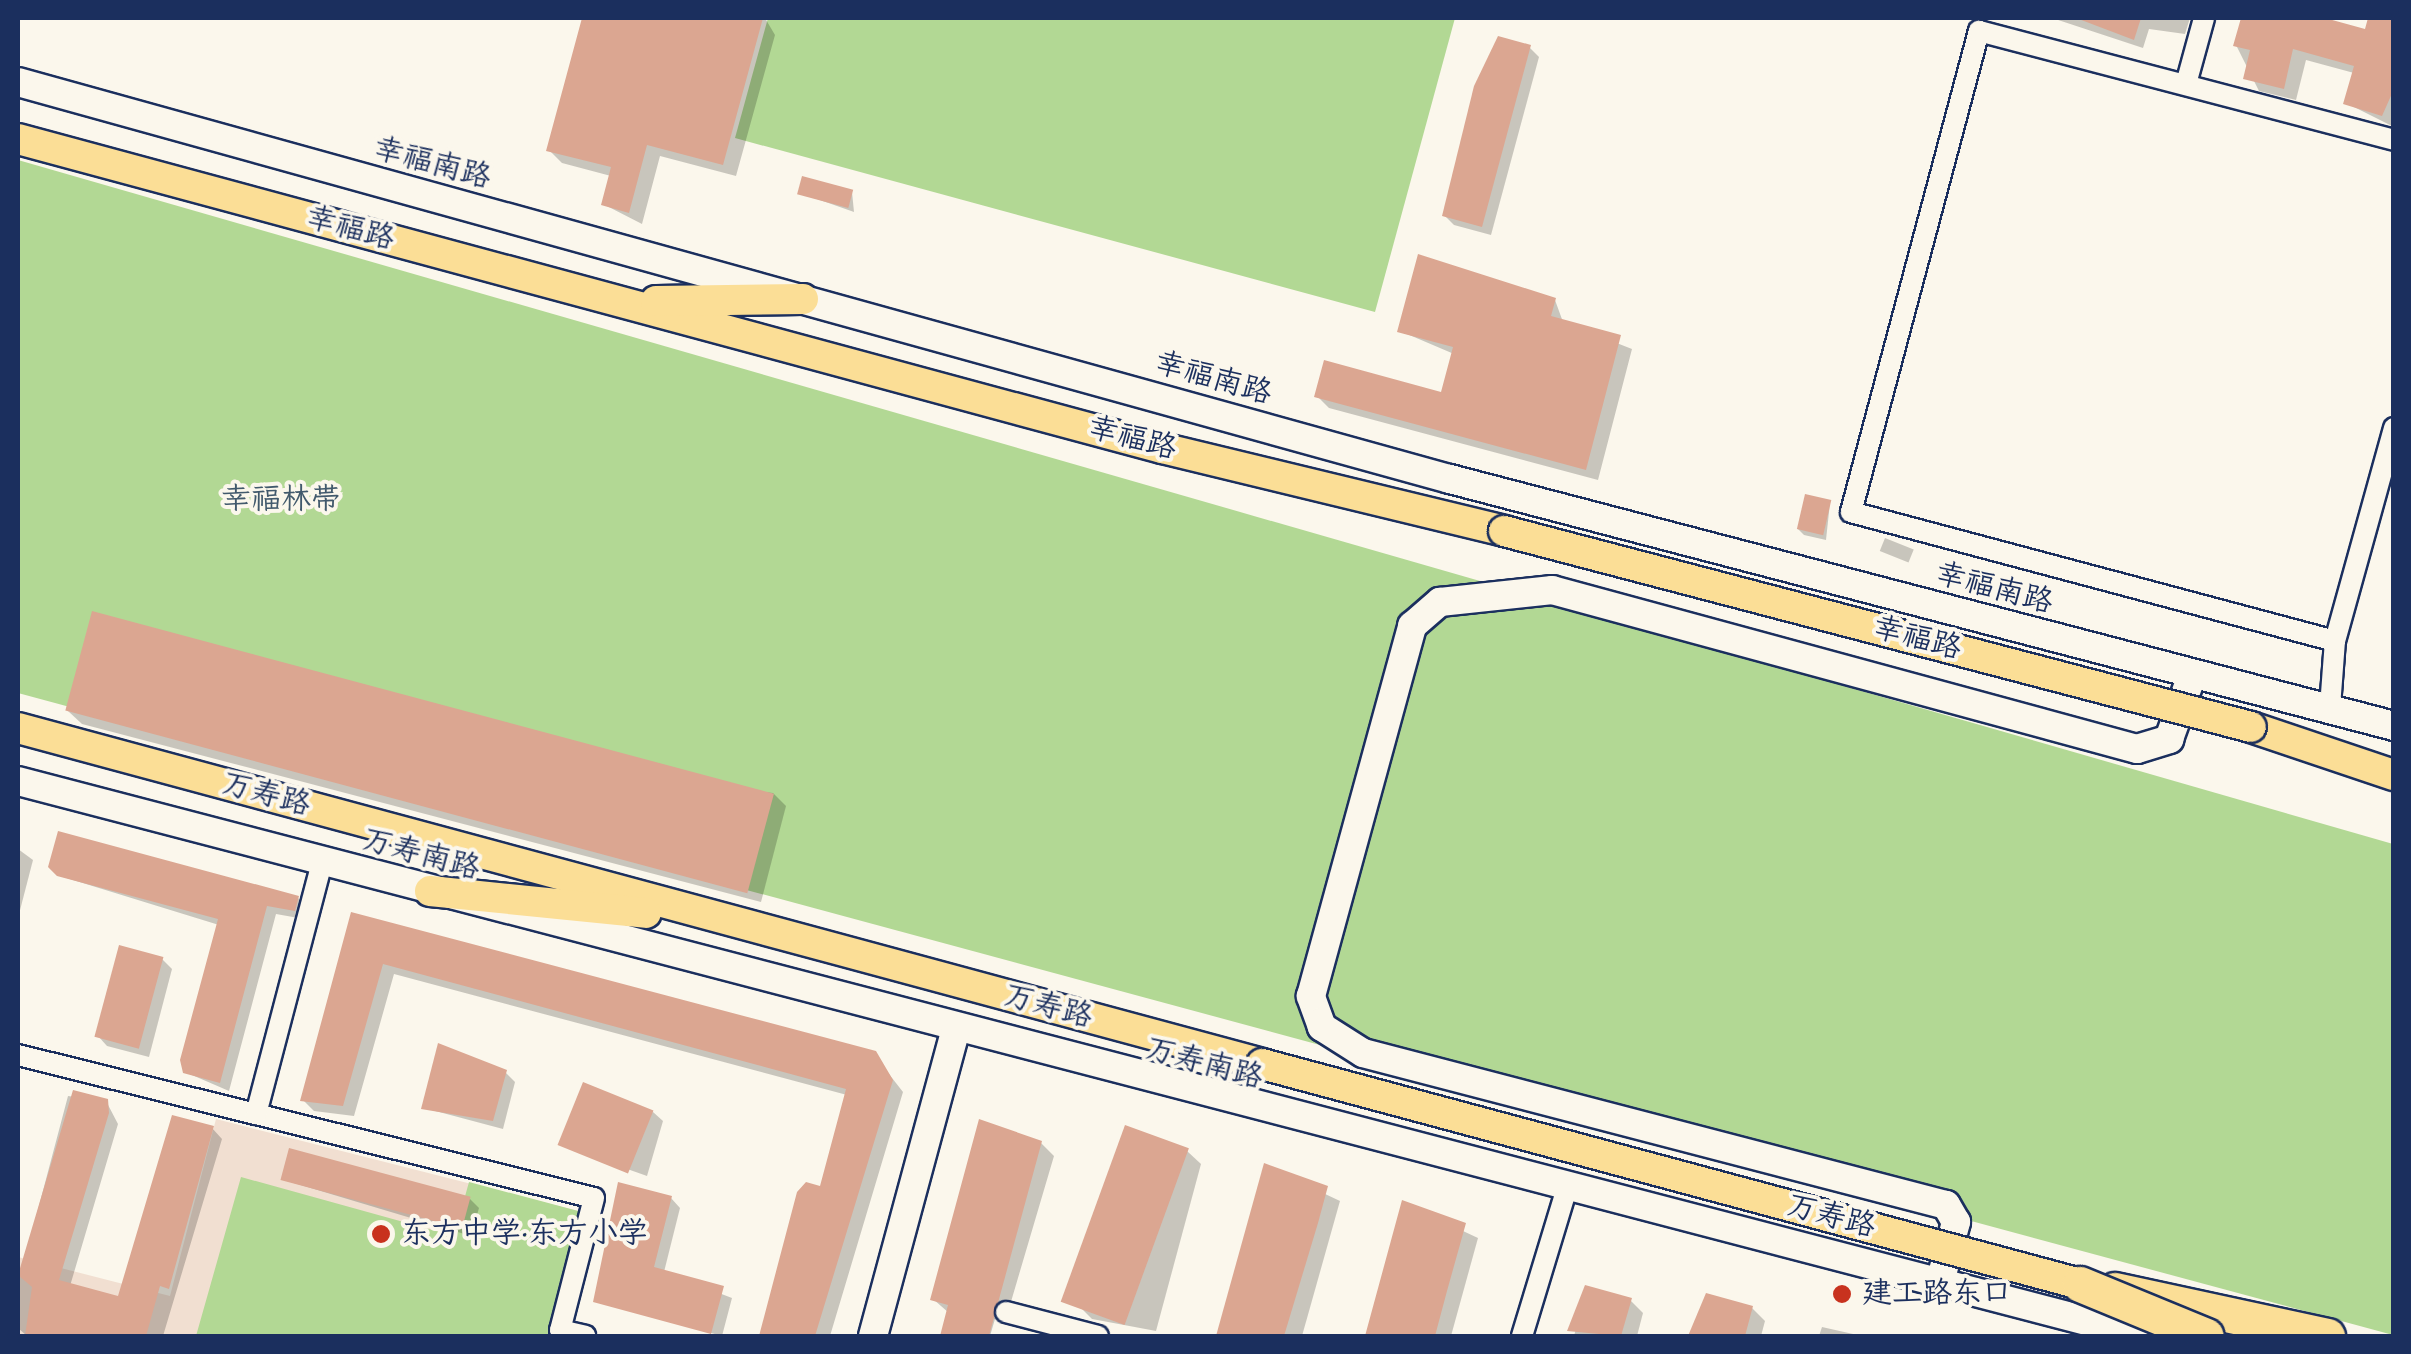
<!DOCTYPE html>
<html>
<head>
<meta charset="utf-8">
<style>
  body { margin:0 }
  #map { position:relative; width:2411px; height:1354px; overflow:hidden; background:#fbf7ec; font-family:Mynerve,"LXGW WenKai TC",sans-serif }
  div>[style] { position:absolute }
  .built>* { inset:0; background:#f1dfd1 }
  .green>* { inset:0; background:#b2d894 }
  .shadow>* { inset:0; background:#0003; transform-origin:0 0 }
  .building>* { inset:0; background:#dba691; transform-origin:0 0 }
  .roads { filter:drop-shadow(2px 0 #1b2f5e) drop-shadow(-2px 0 #1b2f5e) drop-shadow(0 2px #1b2f5e) drop-shadow(0 -2px #1b2f5e) }
  .street>* { height:20px; margin:-10px; padding:0 10px; transform-origin:10px; border-radius:10px; background:#fbf7ec }
  .secondary>* { height:28px; margin:-14px; padding:0 14px; transform-origin:14px; border-radius:14px; background:#fbf7ec }
  .primary>* { height:30px; margin:-15px; padding:0 15px; transform-origin:15px; border-radius:15px; background:#fbde96 }
  .highway>* { height:35px; margin:-17.5px; padding:0 17.5px; transform-origin:17.5px; border-radius:17.5px; background:#fbde96 }
  .bridges { filter:drop-shadow(2px 0 #1b2f5e) drop-shadow(-2px 0 #1b2f5e) drop-shadow(0 2px #1b2f5e) drop-shadow(0 -2px #1b2f5e) }
  .primary-bridge>* { height:30px; margin:-15px; padding:0 15px; transform-origin:15px; border-radius:15px; background:#fbde96 }
  .highway-bridge>* { height:35px; margin:-17.5px; padding:0 17.5px; transform-origin:17.5px; border-radius:17.5px; background:#fbde96 }
  .dots>* { width:28px; height:28px; translate:-50% -50%; box-sizing:border-box; border:5px solid #fbf7ec; border-radius:50% }
  span { translate:-50% -50%; white-space:nowrap; text-align:center; line-height:1.15; -webkit-text-stroke:8px #fbf7ec; paint-order:stroke }
  .street-label { font-size:30px; color:#1b2f5e }
  .park-label { font-size:30px; color:#41596c }
  .poi-label { font-size:30px; color:#1b2f5e }
  .left { translate:0 -50%; text-align:left }
  .frame { position:absolute; inset:0; border:20px solid #1b2f5e; pointer-events:none }
</style>
</head>
<body>
<div id="map">
  <div class="built">
    <div style="clip-path:polygon(216px 1119px,582px 1212px,549px 1336px,18px 1336px,18px 1257px,170px 1296px)"></div>
  </div>
  <div class="green">
    <div style="clip-path:polygon(768px 18px,1455px 18px,1375px 312px,735px 138px)"></div>
    <div style="clip-path:polygon(18px 160px,2393px 844px,2393px 1335px,18px 693px)"></div>
    <div style="clip-path:polygon(241px 1177px,454px 1236px,469px 1182px,582px 1212px,549px 1336px,196px 1336px)"></div>
  </div>
  <div class="shadow">
    <div style="clip-path:polygon(584px 18px,765px 18px,775px 35px,736px 176px,660px 156px,642px 224px,603px 204px,611px 176px,562px 163px,549px 150px)"></div>
    <div style="clip-path:polygon(2052px 18px,2190px 18px,2185px 34px,2149px 29px,2143px 48px)"></div>
    <div style="clip-path:polygon(2243px 18px,2315px 18px,2367px 32px,2371px 18px,2394px 18px,2394px 127px,2346px 103px,2354px 73px,2306px 60px,2296px 100px,2259px 91px,2236px 45px)"></div>
    <div style="clip-path:polygon(1530px 48px,1539px 57px,1491px 235px,1454px 225px,1445px 216px)"></div>
    <div style="clip-path:polygon(852px 192px,854px 212px,800px 193px)"></div>
    <div style="clip-path:polygon(1555px 300px,1563px 322px,1632px 349px,1598px 480px,1329px 408px,1317px 396px,1443px 395px,1454px 354px,1400px 331px)"></div>
    <div style="clip-path:polygon(1830px 503px,1826px 540px,1804px 535px,1798px 529px)"></div>
    <div style="left:1885px;top:538px;width:31px;height:14px;rotate:22deg"></div>
    <div style="clip-path:polygon(68px 711px,773px 793px,786px 806px,761px 902px,82px 724px)"></div>
    <div style="clip-path:polygon(18px 849px,33px 860px,18px 918px)"></div>
    <div style="clip-path:polygon(60px 876px,298px 898px,307px 907px,304px 919px,276px 914px,229px 1091px,185px 1072px,219px 925px)"></div>
    <div style="clip-path:polygon(353px 915px,878px 1060px,903px 1092px,830px 1336px,762px 1336px,800px 1194px,822px 1189px,847px 1095px,394px 974px,354px 1116px,314px 1111px,303px 1100px)"></div>
    <div style="clip-path:polygon(162px 959px,172px 969px,149px 1057px,107px 1046px,98px 1036px)"></div>
    <div style="clip-path:polygon(505px 1072px,515px 1082px,503px 1129px,424px 1108px)"></div>
    <div style="clip-path:polygon(68px 1096px,106px 1101px,118px 1124px,70px 1286px,120px 1299px,212px 1128px,222px 1139px,163px 1336px,27px 1336px,18px 1328px,18px 1285px)"></div>
    <div style="clip-path:polygon(653px 1112px,663px 1121px,647px 1176px,568px 1148px)"></div>
    <div style="clip-path:polygon(1041px 1143px,1054px 1156px,1005px 1322px,995px 1319px,990px 1336px,943px 1336px,949px 1313px,933px 1299px)"></div>
    <div style="clip-path:polygon(1187px 1151px,1201px 1164px,1156px 1331px,1092px 1319px,1079px 1306px)"></div>
    <div style="clip-path:polygon(1266px 1166px,1340px 1201px,1302px 1336px,1219px 1336px)"></div>
    <div style="clip-path:polygon(284px 1180px,469px 1198px,479px 1208px,471px 1236px)"></div>
    <div style="clip-path:polygon(671px 1198px,680px 1208px,664px 1272px,732px 1298px,722px 1336px,595px 1301px)"></div>
    <div style="clip-path:polygon(1403px 1203px,1478px 1238px,1451px 1336px,1368px 1336px)"></div>
    <div style="clip-path:polygon(1587px 1288px,1630px 1300px,1643px 1313px,1637px 1336px,1574px 1336px)"></div>
    <div style="clip-path:polygon(1708px 1296px,1752px 1308px,1765px 1321px,1761px 1336px,1697px 1336px)"></div>
    <div style="clip-path:polygon(1822px 1327px,1862px 1336px,1819px 1336px)"></div>
  </div>
  <div class="building">
    <div style="clip-path:polygon(582px 18px,763px 18px,723px 165px,647px 145px,629px 213px,601px 205px,611px 167px,546px 151px)"></div>
    <div style="clip-path:polygon(2076px 18px,2141px 18px,2134px 40px)"></div>
    <div style="clip-path:polygon(2241px 18px,2325px 18px,2365px 29px,2368px 18px,2394px 18px,2394px 89px,2382px 116px,2343px 104px,2354px 66px,2293px 49px,2284px 89px,2243px 79px,2250px 50px,2233px 46px)"></div>
    <div style="clip-path:polygon(1498px 36px,1531px 45px,1482px 227px,1442px 216px,1474px 86px)"></div>
    <div style="left:802px;top:176px;width:53px;height:19px;rotate:15deg"></div>
    <div style="clip-path:polygon(1418px 254px,1556px 298px,1551px 316px,1621px 335px,1586px 470px,1314px 397px,1324px 360px,1441px 392px,1453px 347px,1397px 332px)"></div>
    <div style="left:1805px;top:494px;width:27px;height:36px;rotate:13deg"></div>
    <div style="left:92px;top:611px;width:706px;height:103px;rotate:15deg"></div>
    <div style="clip-path:polygon(58px 831px,299px 896px,295px 911px,267px 906px,220px 1083px,183px 1073px,180px 1060px,218px 919px,57px 876px,48px 867px)"></div>
    <div style="clip-path:polygon(351px 912px,876px 1051px,893px 1080px,815px 1336px,759px 1336px,797px 1192px,806px 1182px,820px 1186px,846px 1089px,383px 964px,343px 1106px,300px 1101px)"></div>
    <div style="left:119px;top:945px;width:46px;height:95px;rotate:15deg"></div>
    <div style="clip-path:polygon(438px 1043px,507px 1070px,493px 1121px,421px 1109px)"></div>
    <div style="left:583px;top:1082px;width:76px;height:68px;rotate:22deg"></div>
    <div style="clip-path:polygon(73px 1090px,108px 1099px,109px 1113px,59px 1280px,118px 1296px,172px 1115px,214px 1126px,169px 1289px,160px 1286px,146px 1336px,25px 1336px,32px 1287px,18px 1275px)"></div>
    <div style="clip-path:polygon(979px 1119px,1042px 1141px,989px 1336px,940px 1336px,948px 1305px,930px 1300px)"></div>
    <div style="left:1125px;top:1125px;width:68px;height:188px;rotate:20deg"></div>
    <div style="left:289px;top:1148px;width:188px;height:33px;rotate:15deg"></div>
    <div style="clip-path:polygon(1264px 1163px,1328px 1186px,1318px 1223px,1284px 1336px,1216px 1336px)"></div>
    <div style="clip-path:polygon(618px 1182px,672px 1196px,654px 1267px,724px 1286px,711px 1334px,593px 1302px)"></div>
    <div style="clip-path:polygon(1402px 1200px,1466px 1223px,1447px 1291px,1435px 1336px,1365px 1336px)"></div>
    <div style="clip-path:polygon(1585px 1285px,1632px 1298px,1621px 1336px,1567px 1331px)"></div>
    <div style="clip-path:polygon(1706px 1293px,1753px 1306px,1745px 1336px,1688px 1336px)"></div>
  </div>
  <div class="roads">
    <div class="street">
      <div style="left:2186px;top:84px;width:68px;rotate:-74.7deg"></div>
      <div style="left:2335px;top:641px;width:501px;rotate:-165.08deg"></div>
      <div style="left:1851px;top:512px;width:498px;rotate:-75.1deg"></div>
      <div style="left:1979px;top:31px;width:429px;rotate:14.7deg"></div>
      <div style="left:2330px;top:707px;width:66px;rotate:-85.7deg"></div>
      <div style="left:2335px;top:641px;width:221px;rotate:-74.5deg"></div>
      <div style="left:18px;top:1055px;width:593px;rotate:13.94deg"></div>
      <div style="left:594px;top:1198px;width:136px;rotate:104.4deg"></div>
      <div style="left:560px;top:1330px;width:26px;rotate:13deg"></div>
      <div style="left:256px;top:1114px;width:260px;rotate:-75.3deg"></div>
      <div style="left:1006px;top:1312px;width:95px;rotate:14.6deg"></div>
      <div style="left:1522px;top:1336px;width:155px;rotate:-73.1deg"></div>
    </div>
    <div class="secondary">
      <div style="left:18px;top:82px;width:1486px;rotate:15.5deg"></div>
      <div style="left:1450px;top:479px;width:976px;rotate:14.66deg"></div>
      <div style="left:18px;top:781px;width:2197px;rotate:14.63deg"></div>
      <div style="left:1943px;top:1271px;width:51px;rotate:-75.1deg"></div>
      <div style="left:1956px;top:1222px;width:20px;rotate:-120deg"></div>
      <div style="left:1946px;top:1205px;width:602px;rotate:-165.39deg"></div>
      <div style="left:1363px;top:1053px;width:49px;rotate:-147.6deg"></div>
      <div style="left:1322px;top:1027px;width:33px;rotate:-110deg"></div>
      <div style="left:1311px;top:996px;width:384px;rotate:-74.7deg"></div>
      <div style="left:1412px;top:626px;width:37px;rotate:-41deg"></div>
      <div style="left:1440px;top:602px;width:113px;rotate:-6.1deg"></div>
      <div style="left:1552px;top:590px;width:606px;rotate:15.21deg"></div>
      <div style="left:2137px;top:749px;width:34px;rotate:-17deg"></div>
      <div style="left:2169px;top:739px;width:68px;rotate:-70.2deg"></div>
      <div style="left:873px;top:1336px;width:315px;rotate:-74.9deg"></div>
    </div>
    <div class="primary">
      <div style="left:18px;top:139px;width:1185px;rotate:15.12deg"></div>
      <div style="left:1162px;top:448px;width:352px;rotate:13.6deg"></div>
      <div style="left:656px;top:301px;width:147px;rotate:-0.8deg"></div>
      <div style="left:2251px;top:727px;width:151px;rotate:18.6deg"></div>
      <div style="left:18px;top:728px;width:1289px;rotate:15.11deg"></div>
      <div style="left:430px;top:891px;width:217px;rotate:5.8deg"></div>
    </div>
    <div class="highway">
      <div style="left:2115px;top:1290px;width:217px;rotate:12.2deg"></div>
    </div>
  </div>
  <div class="bridges">
    <div class="primary-bridge">
      <div style="left:1504px;top:531px;width:772px;rotate:14.7deg"></div>
      <div style="left:1262px;top:1064px;width:847px;rotate:15.05deg"></div>
    </div>
    <div class="highway-bridge">
      <div style="left:2080px;top:1284px;width:136px;rotate:22.4deg"></div>
    </div>
  </div>
  <div class="dots">
    <div style="left:381px;top:1234px;background:#c8321e"></div>
    <div style="left:1842px;top:1294px;background:#c8321e"></div>
  </div>
  <div class="street-label">
    <span style="left:432px;top:164px;rotate:15deg">幸福南路</span>
    <span style="left:350px;top:229px;rotate:15deg">幸福路</span>
    <span style="left:1213px;top:379px;rotate:16deg">幸福南路</span>
    <span style="left:1132px;top:439px;rotate:15deg">幸福路</span>
    <span style="left:1994px;top:589px;rotate:15deg">幸福南路</span>
    <span style="left:1917px;top:639px;rotate:15deg">幸福路</span>
    <span style="left:266px;top:795px;rotate:15deg">万寿路</span>
    <span style="left:421px;top:855px;rotate:15deg">万寿南路</span>
    <span style="left:1048px;top:1007px;rotate:15deg">万寿路</span>
    <span style="left:1204px;top:1064px;rotate:15deg">万寿南路</span>
    <span style="left:1831px;top:1217px;rotate:15deg">万寿路</span>
  </div>
  <div class="park-label">
    <span style="left:281px;top:500px">幸福林带</span>
  </div>
  <div class="poi-label">
    <span class="left" style="left:401px;top:1234px">东方中学·东方小学</span>
    <span class="left" style="left:1862px;top:1294px">建工路东口</span>
  </div>
  <div class="frame"></div>
</div>
</body>
</html>
